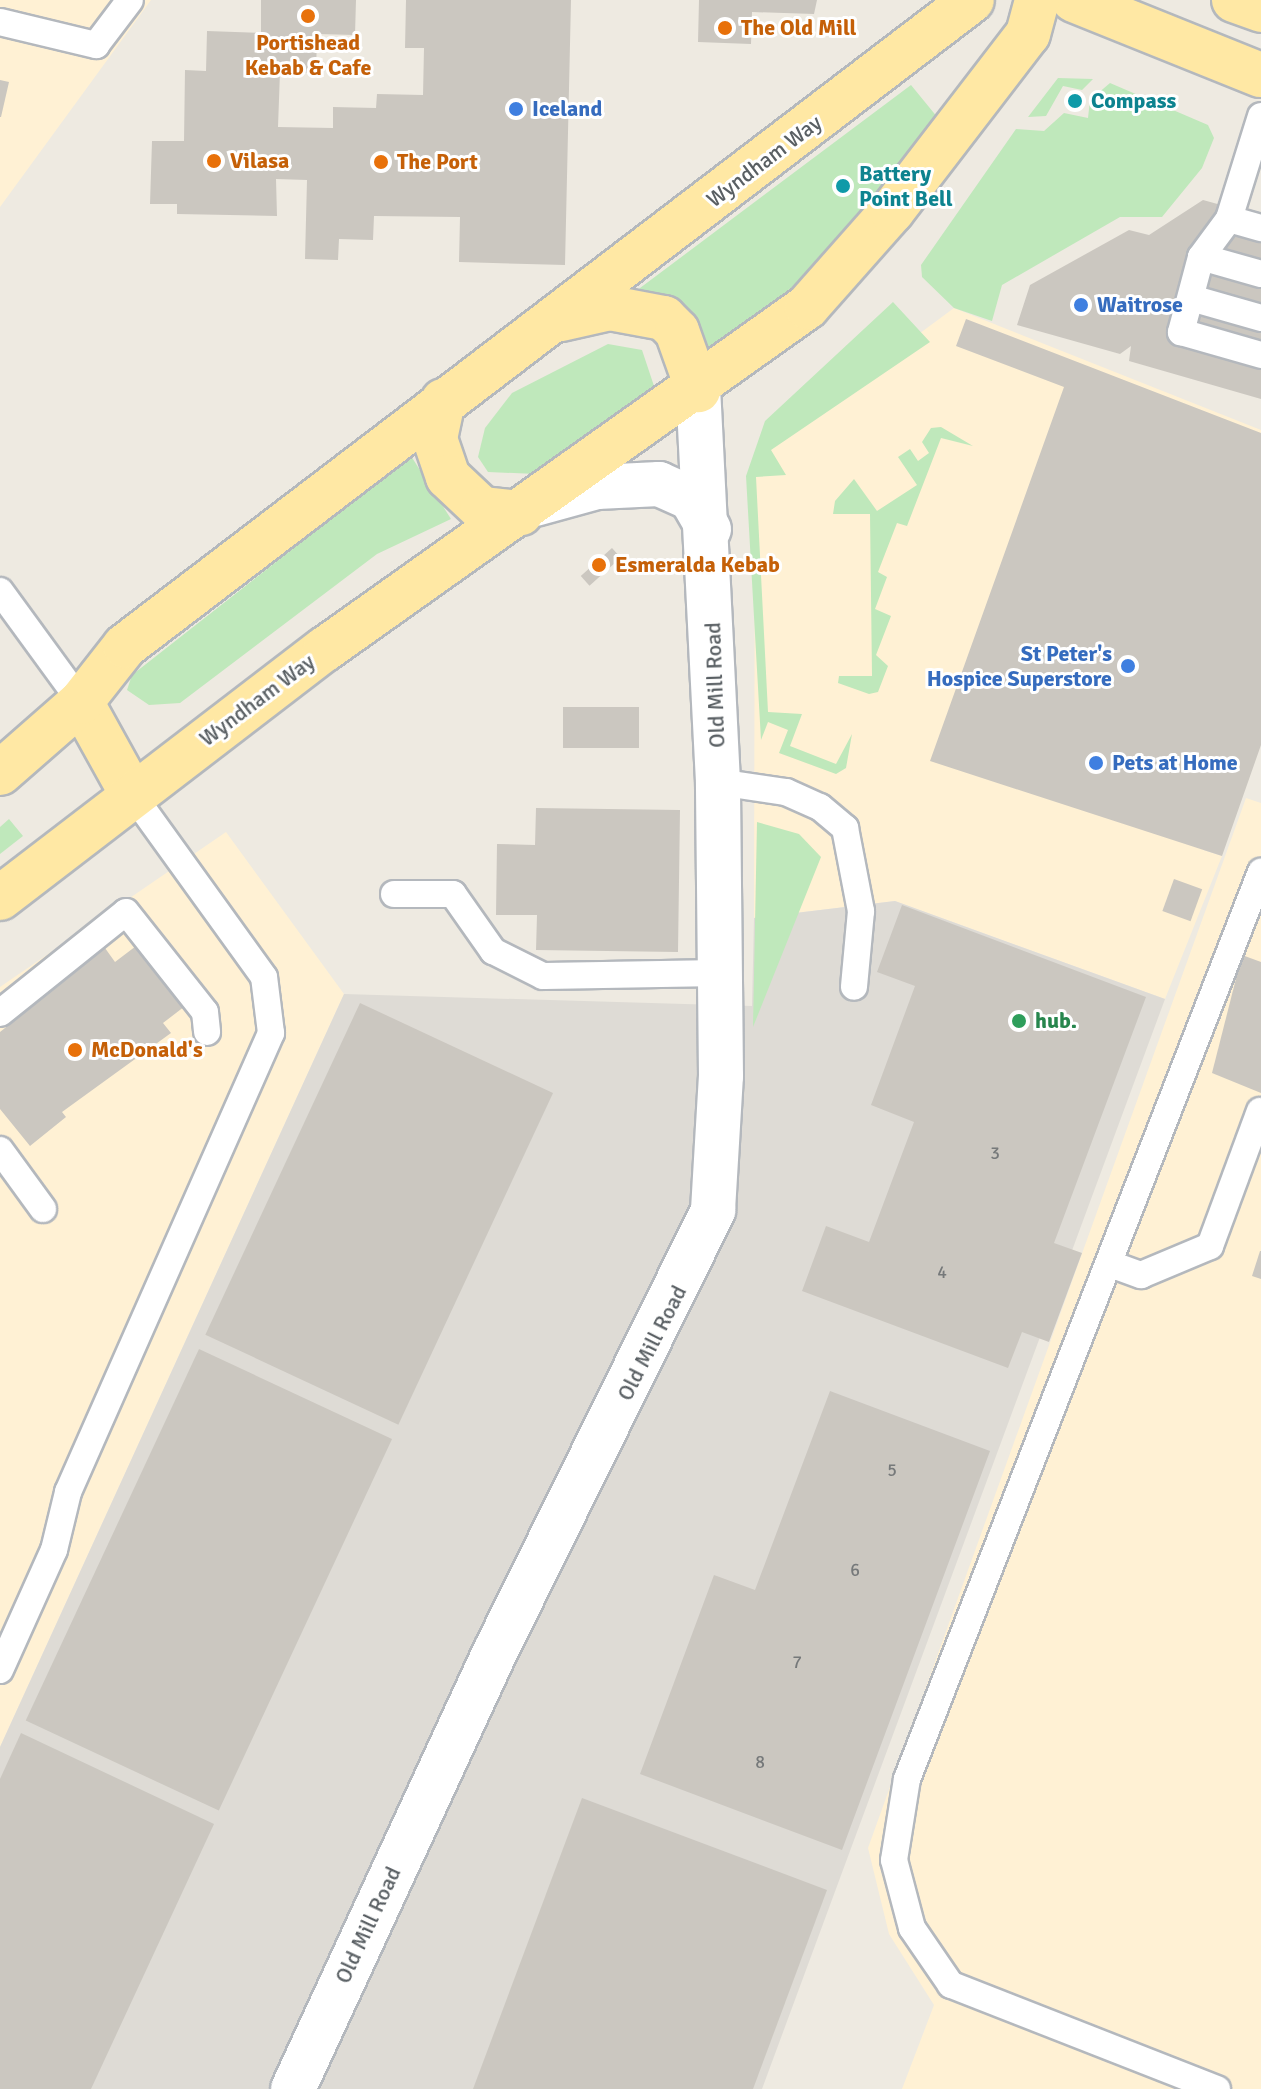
<!DOCTYPE html>
<html>
<head>
<meta charset="utf-8">
<style>
  body { margin:0 }
  #map { position:relative; width:1261px; height:2089px; overflow:hidden; background:#eeeae1; font-family:Signika,sans-serif }
  div>[style] { position:absolute }
  .commercial>* { inset:0; background:#fff1d4 }
  .industrial>* { inset:0; background:#dedbd5 }
  .green>* { inset:0; background:#bfe8bb }
  .building>* { inset:0; background:#cbc7c0; transform-origin:0 0 }
  .roads { filter:drop-shadow(2px 0 #b4b8bd) drop-shadow(-2px 0 #b4b8bd) drop-shadow(0 2px #b4b8bd) drop-shadow(0 -2px #b4b8bd) }
  .service>* { height:26px; margin:-13px; padding:0 13px; transform-origin:13px; border-radius:13px; background:#fff }
  .minor>* { height:44px; margin:-22px; padding:0 22px; transform-origin:22px; border-radius:22px; background:#fff }
  .primary>* { height:44px; margin:-22px; padding:0 22px; transform-origin:22px; border-radius:22px; background:#ffe8a4 }
  .dots>* { width:22px; height:22px; translate:-50% -50%; box-sizing:border-box; border:4px solid #fff; border-radius:50% }
  span { translate:-50% -50%; white-space:nowrap; text-align:center; line-height:1.15; -webkit-text-stroke:6px #fff; paint-order:stroke }
  .number-label { font-size:18px; color:#76797a }
  .number-label span { -webkit-text-stroke-width:0 }
  .food-label { font-size:22px; color:#c56008; font-weight:700 }
  .left { translate:0 -50%; text-align:left }
  .culture-label { font-size:22px; color:#0d838f; font-weight:700 }
  .shop-label { font-size:22px; color:#366cbe; font-weight:700 }
  .right { translate:-100% -50%; text-align:right }
  .street-label { font-size:22px; color:#595f63 }
  .leisure-label { font-size:22px; color:#27864d; font-weight:700 }
</style>
</head>
<body>
<div id="map">
  <div class="commercial">
    <div style="clip-path:polygon(0 0,151px 0,0 207px)"></div>
    <div style="clip-path:polygon(954px 308px,1261px 430px,1261px 696px,1203px 850px,1222px 856px,1165px 999px,895px 901px,754px 918px,755px 455px)"></div>
    <div style="clip-path:polygon(1246px 798px,1261px 803px,1261px 2089px,902px 2089px,934px 2005px,889px 1934px,868px 1848px)"></div>
    <div style="clip-path:polygon(226px 832px,344px 994px,0 1747px,0 987px)"></div>
  </div>
  <div class="industrial">
    <div style="clip-path:polygon(895px 901px,1165px 999px,762px 2089px,0 2089px,0 1747px,344px 994px,752px 1006px,754px 918px)"></div>
  </div>
  <div class="green">
    <div style="clip-path:polygon(1058px 78px,1093px 79px,1082px 90px,1063px 86px,1046px 116px,1028px 117px)"></div>
    <div style="clip-path:polygon(1110px 83px,1208px 125px,1214px 138px,1202px 168px,1162px 217px,1120px 217px,1002px 285px,992px 321px,954px 308px,922px 277px,921px 265px,1016px 129px,1044px 131px,1064px 113px,1088px 118px,1090px 100px)"></div>
    <div style="clip-path:polygon(911px 85px,938px 118px,817px 266px,709px 357px,690px 310px,636px 291px)"></div>
    <div style="clip-path:polygon(893px 302px,930px 342px,771px 450px,786px 475px,756px 477px,768px 712px,802px 714px,790px 746px,836px 764px,852px 734px,846px 768px,836px 774px,779px 753px,788px 730px,768px 722px,761px 740px,746px 476px,765px 421px)"></div>
    <div style="clip-path:polygon(608px 344px,642px 350px,655px 389px,536px 474px,488px 472px,478px 457px,485px 428px,512px 393px)"></div>
    <div style="clip-path:polygon(941px 427px,973px 446px,941px 438px,907px 526px,897px 523px,878px 572px,887px 577px,875px 609px,891px 616px,876px 655px,888px 666px,878px 692px,869px 694px,838px 683px,839px 676px,872px 676px,870px 514px,833px 514px,835px 501px,854px 479px,877px 511px,917px 485px,898px 457px,910px 449px,918px 461px,929px 453px,922px 442px,931px 428px)"></div>
    <div style="clip-path:polygon(411px 456px,451px 519px,377px 554px,180px 703px,149px 705px,127px 690px,132px 675px)"></div>
    <div style="clip-path:polygon(9px 819px,23px 836px,0 854px,0 827px)"></div>
    <div style="clip-path:polygon(757px 822px,799px 834px,821px 857px,753px 1027px)"></div>
  </div>
  <div class="building">
    <div style="clip-path:polygon(261px 0,356px 0,355px 35px,317px 34px,316px 73px,280px 72px,278px 127px,333px 128px,333px 107px,376px 108px,377px 94px,423px 95px,424px 48px,405px 48px,406px 0,571px 0,565px 265px,459px 262px,460px 217px,374px 216px,373px 240px,339px 239px,338px 260px,305px 259px,307px 180px,276px 179px,277px 216px,177px 214px,177px 204px,150px 204px,152px 141px,184px 141px,185px 70px,206px 71px,207px 31px,261px 33px)"></div>
    <div style="clip-path:polygon(699px 0,817px 0,814px 14px,752px 12px,751px 44px,698px 42px)"></div>
    <div style="clip-path:polygon(0 80px,9px 82px,1px 117px,0 117px)"></div>
    <div style="clip-path:polygon(1203px 200px,1261px 216px,1261px 399px,1129px 361px,1131px 346px,1120px 354px,1017px 325px,1030px 285px,1129px 230px,1149px 235px)"></div>
    <div style="clip-path:polygon(966px 319px,1261px 433px,1261px 745px,1222px 856px,930px 761px,1064px 387px,956px 346px)"></div>
    <div style="left:612px;top:548px;width:13px;height:42px;rotate:48deg"></div>
    <div style="left:563px;top:707px;width:76px;height:41px"></div>
    <div style="clip-path:polygon(536px 808px,680px 810px,678px 952px,536px 950px,537px 915px,496px 915px,497px 844px,535px 845px)"></div>
    <div style="left:1174px;top:879px;width:30px;height:34px;rotate:20deg"></div>
    <div style="clip-path:polygon(902px 905px,1146px 997px,1054px 1243px,1082px 1253px,1049px 1342px,1022px 1332px,1008px 1368px,802px 1291px,826px 1226px,869px 1242px,914px 1122px,871px 1105px,915px 986px,877px 972px)"></div>
    <div style="clip-path:polygon(140px 943px,189px 1003px,163px 1023px,171px 1033px,62px 1112px,66px 1117px,30px 1146px,0 1109px,0 1032px,105px 948px,115px 962px)"></div>
    <div style="clip-path:polygon(1242px 955px,1261px 962px,1261px 1093px,1212px 1073px)"></div>
    <div style="left:360px;top:1003px;width:213px;height:366px;rotate:25deg"></div>
    <div style="clip-path:polygon(1260px 1251px,1261px 1251px,1261px 1279px,1252px 1276px)"></div>
    <div style="left:199px;top:1349px;width:213px;height:410px;rotate:25deg"></div>
    <div style="clip-path:polygon(830px 1391px,990px 1451px,842px 1850px,640px 1774px,714px 1575px,755px 1590px)"></div>
    <div style="clip-path:polygon(21px 1733px,214px 1824px,91px 2089px,0 2089px,0 1779px)"></div>
    <div style="clip-path:polygon(582px 1798px,827px 1890px,753px 2089px,473px 2089px)"></div>
  </div>
  <div class="roads">
    <div class="service">
      <div style="left:0;top:22px;width:99px;rotate:13.5deg"></div>
      <div style="left:96px;top:45px;width:56px;rotate:-52.9deg"></div>
      <div style="left:1261px;top:116px;width:108px;rotate:107.3deg"></div>
      <div style="left:1229px;top:219px;width:47px;rotate:126.4deg"></div>
      <div style="left:1201px;top:257px;width:78px;rotate:104.9deg"></div>
      <div style="left:1181px;top:332px;width:83px;rotate:16deg"></div>
      <div style="left:1229px;top:219px;width:33px;rotate:16deg"></div>
      <div style="left:1201px;top:257px;width:62px;rotate:15.8deg"></div>
      <div style="left:1191px;top:298px;width:73px;rotate:15.9deg"></div>
      <div style="left:0;top:591px;width:137px;rotate:53.9deg"></div>
      <div style="left:718px;top:782px;width:69px;rotate:8.4deg"></div>
      <div style="left:786px;top:792px;width:37px;rotate:24deg"></div>
      <div style="left:820px;top:807px;width:33px;rotate:40deg"></div>
      <div style="left:845px;top:828px;width:85px;rotate:79.1deg"></div>
      <div style="left:861px;top:911px;width:76px;rotate:95.3deg"></div>
      <div style="left:394px;top:894px;width:59px"></div>
      <div style="left:453px;top:894px;width:70px;rotate:54.9deg"></div>
      <div style="left:493px;top:951px;width:56px;rotate:26.6deg"></div>
      <div style="left:543px;top:976px;width:178px;rotate:-1deg"></div>
      <div style="left:0;top:1013px;width:161px;rotate:-38.7deg"></div>
      <div style="left:126px;top:912px;width:127px;rotate:51.7deg"></div>
      <div style="left:205px;top:1012px;width:20px;rotate:84deg"></div>
      <div style="left:0;top:1150px;width:73px;rotate:53.9deg"></div>
      <div style="left:1113px;top:1265px;width:30px;rotate:20deg"></div>
      <div style="left:1141px;top:1275px;width:75px;rotate:-22.8deg"></div>
      <div style="left:1210px;top:1246px;width:144px;rotate:-69.7deg"></div>
      <div style="left:0;top:1670px;width:132px;rotate:-65.8deg"></div>
      <div style="left:54px;top:1550px;width:60px;rotate:-76.4deg"></div>
      <div style="left:68px;top:1492px;width:502px;rotate:-66.14deg"></div>
      <div style="left:271px;top:1033px;width:56px;rotate:-97.1deg"></div>
      <div style="left:264px;top:977px;width:226px;rotate:-125.8deg"></div>
      <div style="left:1217px;top:2089px;width:286px;rotate:-158.6deg"></div>
      <div style="left:951px;top:1985px;width:69px;rotate:-124.4deg"></div>
      <div style="left:912px;top:1928px;width:70px;rotate:-104.8deg"></div>
      <div style="left:894px;top:1860px;width:82px;rotate:-80.9deg"></div>
      <div style="left:907px;top:1779px;width:974px;rotate:-68.68deg"></div>
    </div>
    <div class="minor">
      <div style="left:535px;top:504px;width:64px;rotate:-15.3deg"></div>
      <div style="left:597px;top:487px;width:62px;rotate:-2.8deg"></div>
      <div style="left:659px;top:484px;width:35px;rotate:24deg"></div>
      <div style="left:691px;top:498px;width:36px;rotate:60deg"></div>
      <div style="left:293px;top:2089px;width:481px;rotate:-65.2deg"></div>
      <div style="left:495px;top:1652px;width:493px;rotate:-63.7deg"></div>
      <div style="left:713px;top:1210px;width:134px;rotate:-86.6deg"></div>
      <div style="left:721px;top:1076px;width:294px;rotate:-90.6deg"></div>
      <div style="left:718px;top:782px;width:393px;rotate:-92.9deg"></div>
    </div>
    <div class="primary">
      <div style="left:1074px;top:0;width:201px;rotate:21.9deg"></div>
      <div style="left:1234px;top:0;width:29px;rotate:20deg"></div>
      <div style="left:561px;top:319px;width:50px;rotate:-12.7deg"></div>
      <div style="left:610px;top:308px;width:55px;rotate:10.5deg"></div>
      <div style="left:664px;top:318px;width:18px;rotate:45deg"></div>
      <div style="left:677px;top:331px;width:63px;rotate:70.4deg"></div>
      <div style="left:443px;top:401px;width:39px;rotate:102deg"></div>
      <div style="left:435px;top:439px;width:40px;rotate:71.1deg"></div>
      <div style="left:448px;top:477px;width:47px;rotate:43.3deg"></div>
      <div style="left:482px;top:509px;width:39px;rotate:6deg"></div>
      <div style="left:81px;top:702px;width:105px;rotate:61deg"></div>
      <div style="left:0;top:773px;width:108px;rotate:-41.2deg"></div>
      <div style="left:81px;top:702px;width:71px;rotate:-51.8deg"></div>
      <div style="left:125px;top:646px;width:1065px;rotate:-37.33deg"></div>
      <div style="left:0;top:898px;width:409px;rotate:-37.5deg"></div>
      <div style="left:325px;top:649px;width:591px;rotate:-35.36deg"></div>
      <div style="left:807px;top:307px;width:128px;rotate:-48.5deg"></div>
      <div style="left:892px;top:211px;width:223px;rotate:-52.5deg"></div>
      <div style="left:1028px;top:34px;width:35px;rotate:-75deg"></div>
    </div>
  </div>
  <div class="dots">
    <div style="left:308px;top:16px;background:#e8710a"></div>
    <div style="left:725px;top:28px;background:#e8710a"></div>
    <div style="left:1075px;top:101px;background:#0f9aa8"></div>
    <div style="left:516px;top:109px;background:#3f7fe0"></div>
    <div style="left:214px;top:161px;background:#e8710a"></div>
    <div style="left:381px;top:162px;background:#e8710a"></div>
    <div style="left:843px;top:186px;background:#0f9aa8"></div>
    <div style="left:1081px;top:305px;background:#3f7fe0"></div>
    <div style="left:599px;top:565px;background:#e8710a"></div>
    <div style="left:1128px;top:666px;background:#3f7fe0"></div>
    <div style="left:1096px;top:763px;background:#3f7fe0"></div>
    <div style="left:1019px;top:1021px;background:#2e9e5b"></div>
    <div style="left:75px;top:1050px;background:#e8710a"></div>
  </div>
  <div class="number-label">
    <span style="left:995px;top:1153px">3</span>
    <span style="left:942px;top:1272px">4</span>
    <span style="left:892px;top:1470px">5</span>
    <span style="left:855px;top:1570px">6</span>
    <span style="left:797px;top:1662px">7</span>
    <span style="left:760px;top:1762px">8</span>
  </div>
  <div class="food-label">
    <span class="left" style="left:741px;top:28px">The Old Mill</span>
    <span style="left:308px;top:55px">Portishead<br>Kebab &amp; Cafe</span>
    <span class="left" style="left:230px;top:161px">Vilasa</span>
    <span class="left" style="left:397px;top:162px">The Port</span>
    <span class="left" style="left:615px;top:565px">Esmeralda Kebab</span>
    <span class="left" style="left:91px;top:1050px">McDonald's</span>
  </div>
  <div class="culture-label">
    <span class="left" style="left:1091px;top:101px">Compass</span>
    <span class="left" style="left:859px;top:186px">Battery<br>Point Bell</span>
  </div>
  <div class="shop-label">
    <span class="left" style="left:532px;top:109px">Iceland</span>
    <span class="left" style="left:1097px;top:305px">Waitrose</span>
    <span class="right" style="left:1112px;top:666px">St Peter's<br>Hospice Superstore</span>
    <span class="left" style="left:1112px;top:763px">Pets at Home</span>
  </div>
  <div class="street-label">
    <span style="left:764px;top:161px;rotate:-37deg">Wyndham Way</span>
    <span style="left:715px;top:685px;rotate:-92deg">Old Mill Road</span>
    <span style="left:257px;top:700px;rotate:-37deg">Wyndham Way</span>
    <span style="left:652px;top:1343px;rotate:-63deg">Old Mill Road</span>
    <span style="left:368px;top:1925px;rotate:-65deg">Old Mill Road</span>
  </div>
  <div class="leisure-label">
    <span class="left" style="left:1035px;top:1021px">hub.</span>
  </div>
</div>
</body>
</html>
